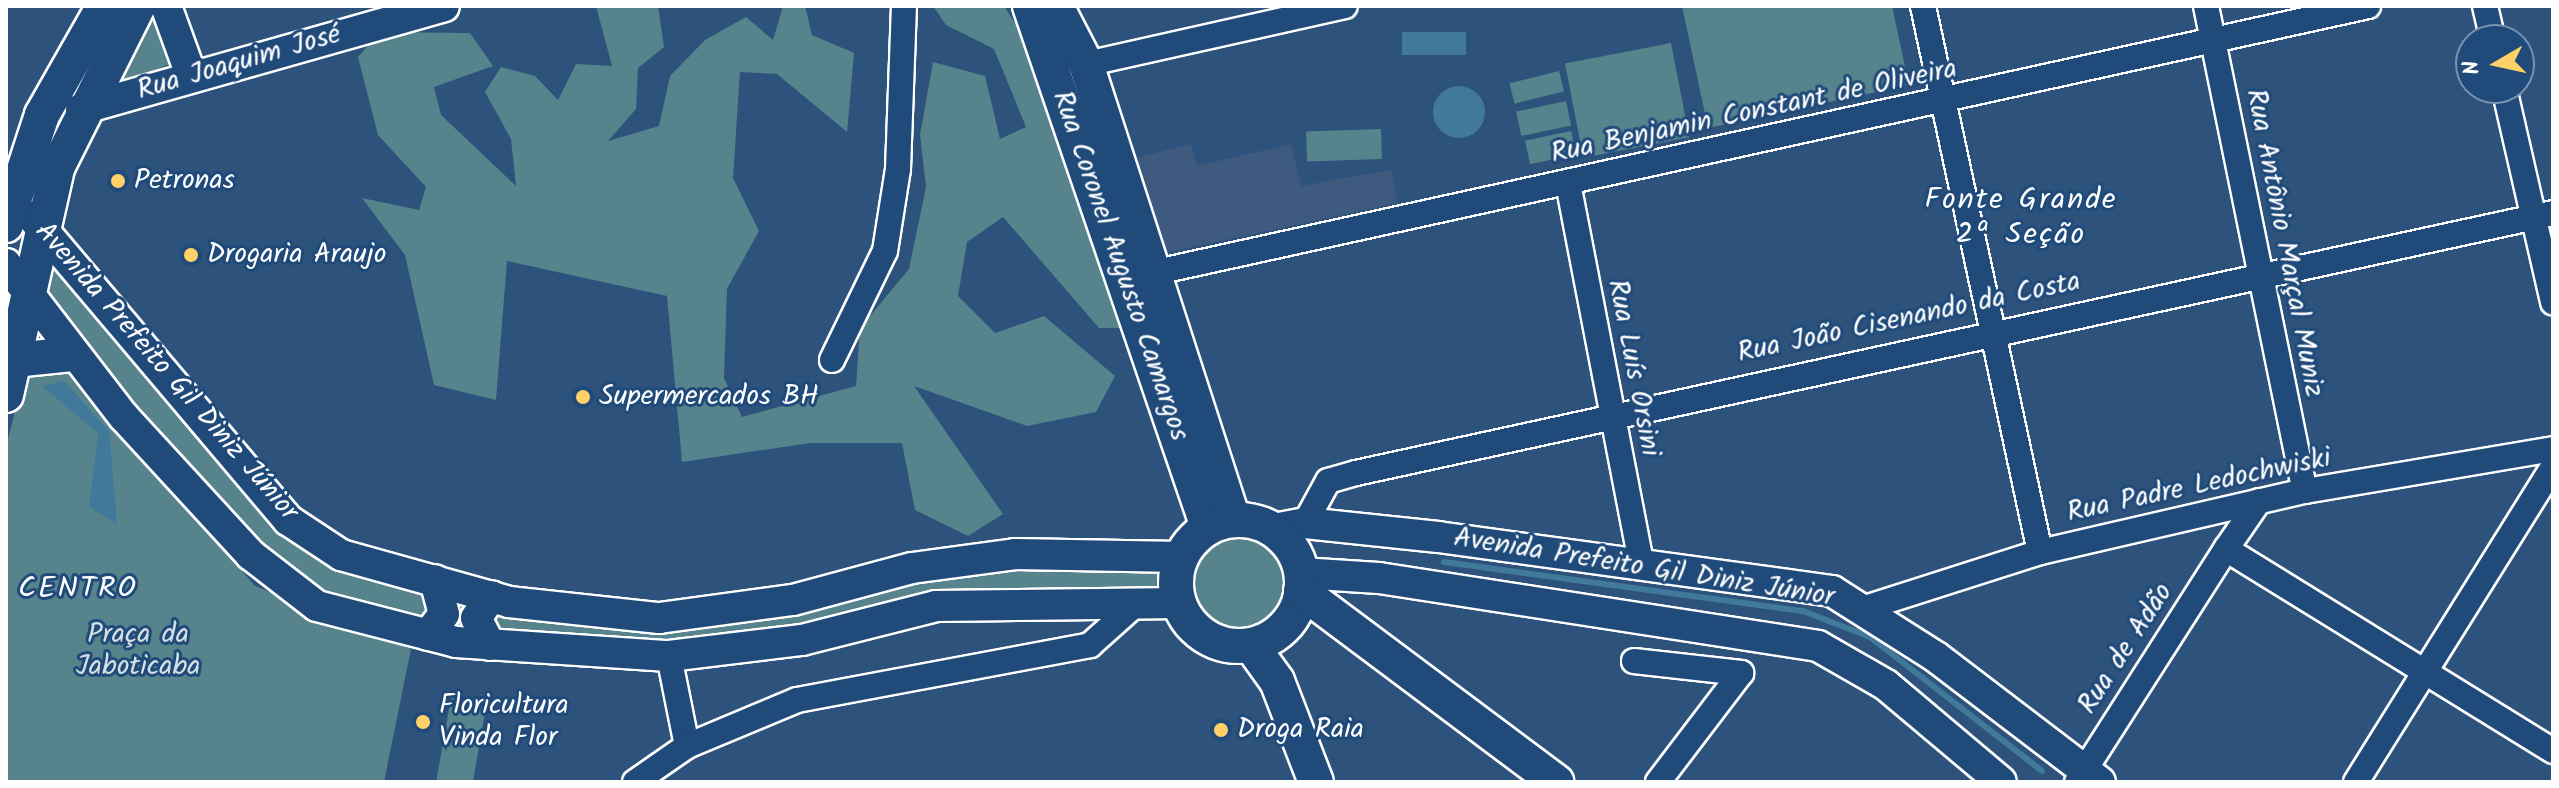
<!DOCTYPE html>
<html>
<head>
<meta charset="utf-8">
<style>
  body { margin:0 }
  #map { position:relative; width:2559px; height:788px; overflow:hidden; background:#2d527c; font-family:Kalam,sans-serif }
  div>[style] { position:absolute }
  .built>* { inset:0; background:#3e5b7f }
  .green>* { inset:0; background:#56838c; transform-origin:0 0 }
  .round { border-radius:50% }
  .water>* { inset:0; background:#407999; transform-origin:0 0 }
  .stream>* { height:6px; margin:-3px; padding:0 3px; transform-origin:3px; border-radius:3px; background:#407999 }
  .roads { filter:drop-shadow(2px 0 #fff) drop-shadow(-2px 0 #fff) drop-shadow(0 2px #fff) drop-shadow(0 -2px #fff) }
  .minor>* { height:24px; margin:-12px; padding:0 12px; transform-origin:12px; border-radius:12px; background:#1f4a7a }
  .tertiary>* { height:30px; margin:-15px; padding:0 15px; transform-origin:15px; border-radius:15px; background:#1f4a7a }
  .secondary>* { height:34px; margin:-17px; padding:0 17px; transform-origin:17px; border-radius:17px; background:#1f4a7a }
  .secondary>.ring { margin:-17px; padding:0; box-sizing:content-box; background:none; border:34px solid #1f4a7a; border-radius:50% }
  .dots>* { width:22px; height:22px; translate:-50% -50%; box-sizing:border-box; border:4px solid #1f4a7a; border-radius:50% }
  span { translate:-50% -50%; white-space:nowrap; text-align:center; line-height:1.15; -webkit-text-stroke:6px #1f4a7a; paint-order:stroke }
  .street-label { font-size:28px; color:#fff }
  .poi-label { font-size:28px; color:#fff }
  .left { translate:0 -50%; text-align:left }
  .park-label { font-size:28px; color:#d5e0e2 }
  .neighbourhood-label { font-size:30px; color:#fff; letter-spacing:2px }
  .frame { position:absolute; inset:0; border:8px solid #fff; pointer-events:none }
  .north { position:absolute; left:2455px; top:24px; width:80px; height:80px; box-sizing:border-box; background:#1f4a7a; border:2px solid #7992af; border-radius:50%; rotate:261deg; font-size:22px; font-weight:700; line-height:32px; text-align:center; color:#fff }
  .north::after { content:''; display:block; margin:auto; width:28px; height:36px; background:#ffd166; clip-path:polygon(50% 0,100% 100%,50% 72%,0 100%) }
</style>
</head>
<body>
<div id="map">
  <div class="built">
    <div style="clip-path:polygon(1191px 144px,1197px 166px,1291px 144px,1301px 186px,1391px 170px,1398px 203px,1159px 254px,1137px 158px)"></div>
  </div>
  <div class="green">
    <div style="clip-path:polygon(596px 6px,658px 6px,664px 47px,638px 68px,636px 109px,608px 141px,659px 126px,670px 76px,705px 40px,746px 17px,773px 40px,783px 6px,805px 6px,812px 35px,854px 53px,847px 132px,777px 74px,740px 72px,733px 178px,759px 231px,727px 289px,724px 378px,742px 417px,856px 386px,860px 328px,909px 269px,926px 187px,920px 135px,933px 62px,985px 76px,1000px 139px,1026px 127px,994px 49px,946px 25px,933px 6px,1004px 6px,1037px 58px,1126px 328px,1099px 328px,1003px 217px,967px 242px,958px 296px,995px 333px,1044px 316px,1115px 376px,1096px 412px,1027px 426px,914px 386px,1003px 514px,968px 536px,915px 510px,902px 443px,810px 443px,682px 462px,667px 296px,507px 261px,496px 400px,434px 385px,405px 255px,362px 198px,419px 210px,426px 187px,378px 135px,358px 57px,380px 32px,470px 33px,493px 66px,434px 87px,441px 115px,516px 186px,511px 139px,485px 92px,501px 67px,535px 76px,558px 100px,576px 64px,612px 66px)"></div>
    <div style="clip-path:polygon(1682px 6px,1892px 6px,1909px 85px,1708px 128px)"></div>
    <div style="clip-path:polygon(157px 14px,170px 35px,170px 64px,102px 94px)"></div>
    <div style="left:1671px;top:43px;width:96px;height:108px;rotate:79deg"></div>
    <div style="left:1559px;top:71px;width:21px;height:51px;rotate:76deg"></div>
    <div style="left:1566px;top:101px;width:25px;height:51px;rotate:78deg"></div>
    <div style="left:1381px;top:129px;width:30px;height:75px;rotate:88deg"></div>
    <div style="left:1571px;top:131px;width:24px;height:47px;rotate:78deg"></div>
    <div style="clip-path:polygon(52px 261px,288px 538px,524px 616px,1017px 565px,1163px 573px,1163px 600px,665px 644px,474px 630px,322px 594px,249px 539px,156px 438px,47px 301px)"></div>
    <div style="clip-path:polygon(64px 362px,255px 586px,411px 649px,384px 782px,6px 782px,6px 447px,26px 367px)"></div>
    <div class="round" style="left:1192px;top:535px;width:94px;height:94px"></div>
    <div style="left:451px;top:698px;width:36px;height:86px;rotate:10deg"></div>
  </div>
  <div class="water">
    <div style="left:1402px;top:32px;width:64px;height:23px"></div>
    <div class="round" style="left:1433px;top:86px;width:52px;height:52px"></div>
    <div style="clip-path:polygon(64px 381px,109px 431px,117px 524px,89px 507px,98px 433px,42px 386px)"></div>
  </div>
  <div class="stream">
    <div style="left:1444px;top:562px;width:362px;rotate:7.8deg"></div>
    <div style="left:1803px;top:611px;width:72px;rotate:21.2deg"></div>
    <div style="left:1870px;top:637px;width:218px;rotate:37.9deg"></div>
  </div>
  <div class="roads">
    <div class="minor">
      <div style="left:1923px;top:6px;width:558px;rotate:77.91deg"></div>
      <div style="left:2206px;top:6px;width:495px;rotate:78.5deg"></div>
      <div style="left:2485px;top:6px;width:35px;rotate:77deg"></div>
      <div style="left:1086px;top:64px;width:265px;rotate:-12.6deg"></div>
      <div style="left:2504px;top:88px;width:220px;rotate:77.1deg"></div>
      <div style="left:1568px;top:183px;width:387px;rotate:79.1deg"></div>
      <div style="left:1152px;top:273px;width:1245px;rotate:-12.38deg"></div>
      <div style="left:832px;top:360px;width:121px;rotate:-64.1deg"></div>
      <div style="left:885px;top:251px;width:83px;rotate:-81deg"></div>
      <div style="left:898px;top:169px;width:163px;rotate:-87.9deg"></div>
      <div style="left:2259px;top:501px;width:58px;rotate:124.5deg"></div>
      <div style="left:2226px;top:549px;width:384px;rotate:31.7deg"></div>
      <div style="left:1305px;top:523px;width:48px;rotate:-61.3deg"></div>
      <div style="left:1328px;top:481px;width:29px;rotate:-16deg"></div>
      <div style="left:1356px;top:473px;width:1225px;rotate:-12.25deg"></div>
      <div style="left:1865px;top:608px;width:184px;rotate:-17.7deg"></div>
      <div style="left:2040px;top:552px;width:272px;rotate:-13deg"></div>
      <div style="left:2305px;top:491px;width:252px;rotate:-9.6deg"></div>
      <div style="left:669px;top:656px;width:92px;rotate:78.7deg"></div>
      <div style="left:1634px;top:661px;width:108px;rotate:6.4deg"></div>
      <div style="left:1741px;top:673px;width:137px;rotate:127.3deg"></div>
      <div style="left:635px;top:782px;width:63px;rotate:-34.7deg"></div>
      <div style="left:687px;top:746px;width:119px;rotate:-22.7deg"></div>
      <div style="left:797px;top:700px;width:298px;rotate:-10.6deg"></div>
      <div style="left:1090px;top:645px;width:63px;rotate:-41.8deg"></div>
      <div style="left:2077px;top:782px;width:277px;rotate:-57.4deg"></div>
      <div style="left:2356px;top:782px;width:372px;rotate:-58deg"></div>
    </div>
    <div class="tertiary">
      <div style="left:166px;top:6px;width:73px;rotate:70.1deg"></div>
      <div style="left:81px;top:109px;width:377px;rotate:-15.8deg"></div>
      <div style="left:32px;top:217px;width:397px;rotate:49.8deg"></div>
      <div style="left:288px;top:520px;width:64px;rotate:33.4deg"></div>
      <div style="left:341px;top:555px;width:174px;rotate:15.6deg"></div>
      <div style="left:509px;top:602px;width:151px;rotate:6.1deg"></div>
      <div style="left:659px;top:618px;width:135px;rotate:-7.7deg"></div>
      <div style="left:793px;top:600px;width:123px;rotate:-15.1deg"></div>
      <div style="left:912px;top:568px;width:104px;rotate:-7.7deg"></div>
      <div style="left:1015px;top:554px;width:166px;rotate:1deg"></div>
      <div style="left:6px;top:264px;width:193px;rotate:52.4deg"></div>
      <div style="left:124px;top:417px;width:188px;rotate:47.4deg"></div>
      <div style="left:251px;top:555px;width:83px;rotate:37.7deg"></div>
      <div style="left:317px;top:606px;width:144px;rotate:14.5deg"></div>
      <div style="left:456px;top:642px;width:213px;rotate:3.8deg"></div>
      <div style="left:669px;top:656px;width:134px;rotate:-6.9deg"></div>
      <div style="left:802px;top:640px;width:138px;rotate:-14.2deg"></div>
      <div style="left:936px;top:606px;width:244px;rotate:-0.7deg"></div>
      <div style="left:1274px;top:529px;width:32px;rotate:-11deg"></div>
      <div style="left:1305px;top:523px;width:134px;rotate:6deg"></div>
      <div style="left:1438px;top:537px;width:398px;rotate:7.8deg"></div>
      <div style="left:1832px;top:591px;width:123px;rotate:32.4deg"></div>
      <div style="left:1936px;top:657px;width:206px;rotate:37.3deg"></div>
      <div style="left:1301px;top:573px;width:78px;rotate:3.7deg"></div>
      <div style="left:1379px;top:578px;width:444px;rotate:8.8deg"></div>
      <div style="left:1818px;top:646px;width:78px;rotate:29.8deg"></div>
      <div style="left:1886px;top:685px;width:150px;rotate:40.1deg"></div>
      <div style="left:428px;top:635px;width:26px;rotate:-53deg"></div>
      <div style="left:444px;top:614px;width:35px;rotate:-105deg"></div>
      <div style="left:490px;top:645px;width:30px;rotate:-117deg"></div>
      <div style="left:476px;top:618px;width:27px;rotate:-54deg"></div>
    </div>
    <div class="secondary">
      <div style="left:1030px;top:6px;width:551px;rotate:71.14deg"></div>
      <div style="left:1056px;top:6px;width:65px;rotate:62.7deg"></div>
      <div style="left:1086px;top:64px;width:479px;rotate:72.1deg"></div>
      <div style="left:6px;top:225px;width:116px;rotate:-71.9deg"></div>
      <div style="left:42px;top:115px;width:125px;rotate:-60.4deg"></div>
      <div style="left:14px;top:360px;width:58px;rotate:-5.9deg"></div>
      <div style="left:6px;top:395px;width:233px;rotate:-77.3deg"></div>
      <div style="left:57px;top:168px;width:181px;rotate:-63.4deg"></div>
      <div class="ring" style="left:1176px;top:520px;width:92px;height:92px"></div>
      <div style="left:1301px;top:591px;width:319px;rotate:36.8deg"></div>
      <div style="left:1251px;top:645px;width:44px;rotate:54.2deg"></div>
      <div style="left:1277px;top:681px;width:108px;rotate:68.9deg"></div>
    </div>
  </div>
  <div class="dots">
    <div style="left:118px;top:181px;background:#ffd166"></div>
    <div style="left:191px;top:255px;background:#ffd166"></div>
    <div style="left:583px;top:397px;background:#ffd166"></div>
    <div style="left:423px;top:722px;background:#ffd166"></div>
    <div style="left:1221px;top:730px;background:#ffd166"></div>
  </div>
  <div class="street-label">
    <span style="left:239px;top:63px;rotate:-16deg">Rua Joaquim José</span>
    <span style="left:1754px;top:112px;rotate:-12deg">Rua Benjamin Constant de Oliveira</span>
    <span style="left:2284px;top:243px;rotate:79deg">Rua Antônio Marçal Muniz</span>
    <span style="left:1120px;top:266px;rotate:71deg">Rua Coronel Augusto Camargos</span>
    <span style="left:1909px;top:318px;rotate:-12deg">Rua João Cisenando da Costa</span>
    <span style="left:1633px;top:368px;rotate:79deg">Rua Luís Orsini</span>
    <span style="left:166px;top:372px;rotate:49deg">Avenida Prefeito Gil Diniz Júnior</span>
    <span style="left:2199px;top:486px;rotate:-12deg">Rua Padre Ledochwiski</span>
    <span style="left:1644px;top:568px;rotate:9deg">Avenida Prefeito Gil Diniz Júnior</span>
    <span style="left:2126px;top:649px;rotate:-57deg">Rua de Adão</span>
  </div>
  <div class="poi-label">
    <span class="left" style="left:134px;top:181px">Petronas</span>
    <span class="left" style="left:207px;top:255px">Drogaria Araujo</span>
    <span class="left" style="left:599px;top:397px">Supermercados BH</span>
    <span class="left" style="left:439px;top:722px">Floricultura<br>Vinda Flor</span>
    <span class="left" style="left:1237px;top:730px">Droga Raia</span>
  </div>
  <div class="park-label">
    <span style="left:138px;top:651px">Praça da<br>Jaboticaba</span>
  </div>
  <div class="neighbourhood-label">
    <span style="left:2021px;top:217px">Fonte Grande<br>2ª Seção</span>
    <span style="left:78px;top:589px">CENTRO</span>
  </div>
  <div class="frame"></div>
  <div class="north">N</div>
</div>
</body>
</html>
